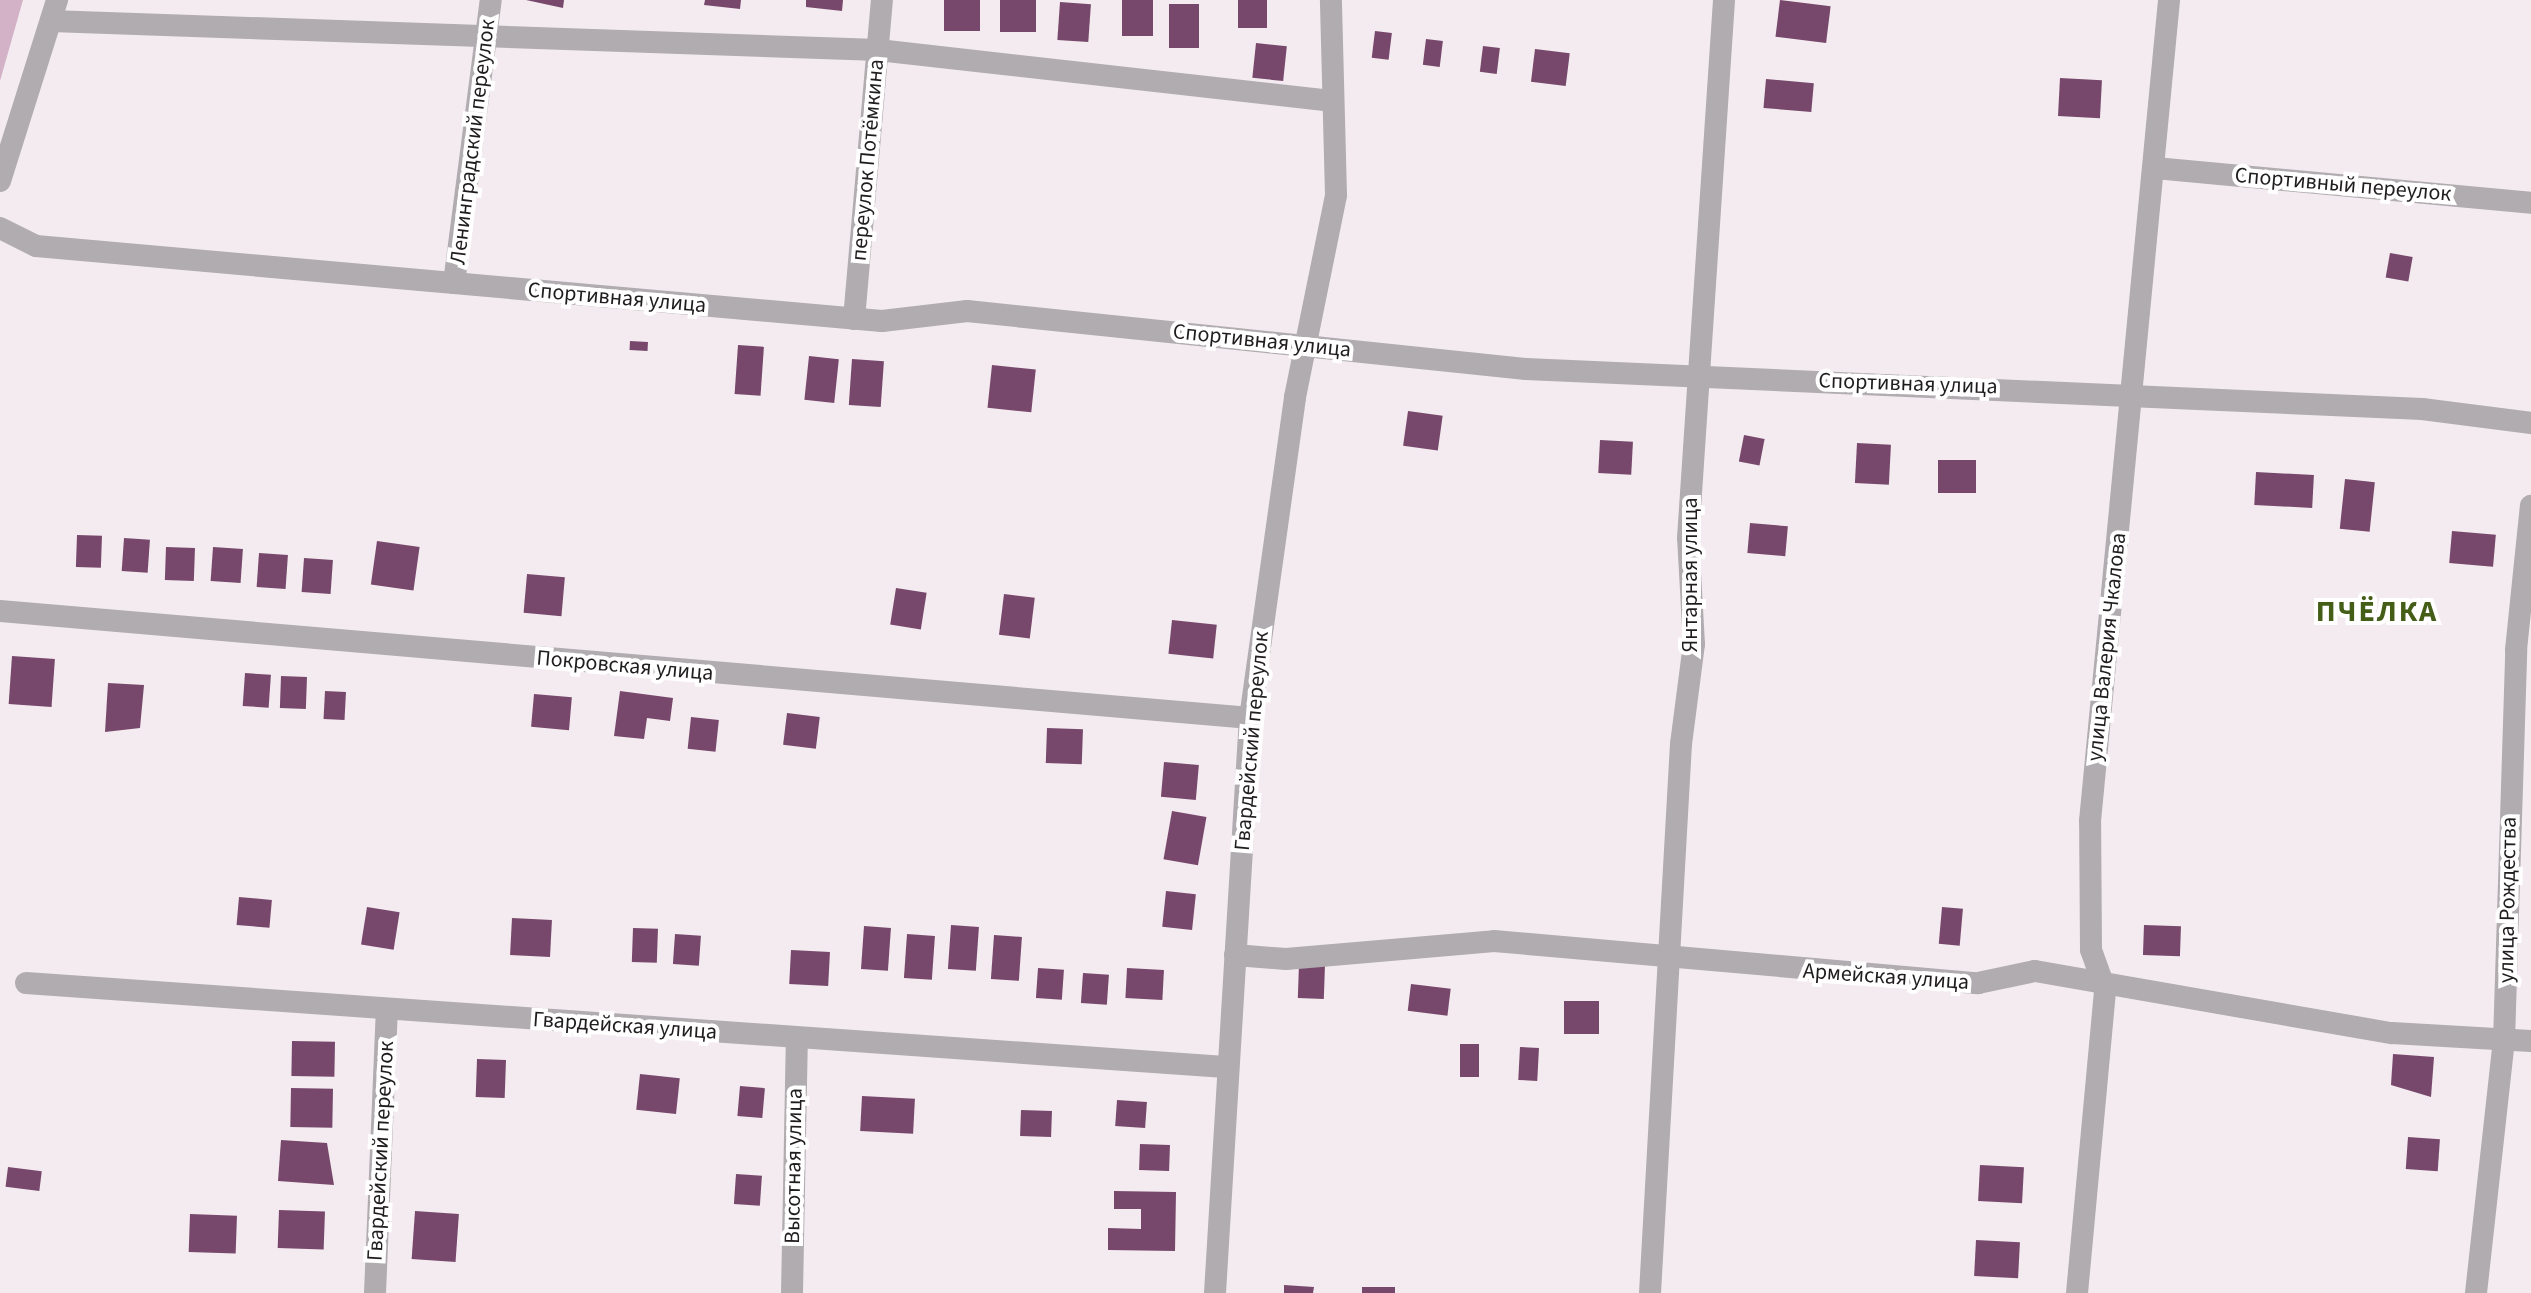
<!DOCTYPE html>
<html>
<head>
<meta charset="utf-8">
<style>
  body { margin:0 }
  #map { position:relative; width:2531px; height:1293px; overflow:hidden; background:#f4ebf1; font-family:"Source Sans 3",sans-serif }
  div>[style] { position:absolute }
  .green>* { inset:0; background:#d3b2c8 }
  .building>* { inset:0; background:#77486b; transform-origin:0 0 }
  .minor>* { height:22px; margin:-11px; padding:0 11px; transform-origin:11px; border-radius:11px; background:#b0acaf }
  span { translate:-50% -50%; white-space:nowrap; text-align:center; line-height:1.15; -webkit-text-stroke:8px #fff; paint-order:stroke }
  .street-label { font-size:22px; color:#201d1f }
  .district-label { font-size:30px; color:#445d17; font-weight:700; letter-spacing:2px }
</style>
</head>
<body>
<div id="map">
  <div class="green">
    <div style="clip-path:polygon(0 0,23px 0,0 81px)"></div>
  </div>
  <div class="building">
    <div style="clip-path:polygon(526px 0,564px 0,563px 8px)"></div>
    <div style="clip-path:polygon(705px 0,741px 0,740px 9px,704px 5px)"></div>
    <div style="clip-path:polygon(806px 0,843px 0,842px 11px,806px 7px)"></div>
    <div style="left:944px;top:0;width:36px;height:31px"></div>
    <div style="left:1000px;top:0;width:36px;height:32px"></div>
    <div style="left:1122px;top:0;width:31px;height:36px"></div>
    <div style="left:1238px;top:0;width:29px;height:28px"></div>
    <div style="left:1780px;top:0;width:51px;height:37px;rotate:7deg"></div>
    <div style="left:1060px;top:2px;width:31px;height:38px;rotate:4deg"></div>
    <div style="left:1199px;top:4px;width:44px;height:30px;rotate:90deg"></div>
    <div style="left:1375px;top:31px;width:17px;height:27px;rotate:7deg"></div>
    <div style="left:1426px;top:39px;width:17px;height:26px;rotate:7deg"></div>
    <div style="left:1256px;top:43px;width:31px;height:35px;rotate:6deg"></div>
    <div style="left:1483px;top:46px;width:17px;height:26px;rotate:7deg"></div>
    <div style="left:1535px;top:49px;width:35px;height:33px;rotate:7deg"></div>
    <div style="left:2060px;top:78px;width:42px;height:38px;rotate:3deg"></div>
    <div style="left:1766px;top:79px;width:48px;height:29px;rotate:5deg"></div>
    <div style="left:2390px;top:253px;width:23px;height:25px;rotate:10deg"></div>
    <div style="left:630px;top:341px;width:18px;height:9px;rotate:3deg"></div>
    <div style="left:738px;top:345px;width:26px;height:49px;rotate:4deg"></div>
    <div style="left:809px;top:356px;width:30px;height:44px;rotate:6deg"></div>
    <div style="left:852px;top:359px;width:32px;height:46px;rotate:4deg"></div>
    <div style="left:992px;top:365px;width:44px;height:43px;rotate:6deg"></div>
    <div style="left:1408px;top:411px;width:35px;height:35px;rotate:8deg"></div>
    <div style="left:1744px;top:435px;width:21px;height:27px;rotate:11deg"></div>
    <div style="left:1600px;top:440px;width:33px;height:33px;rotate:3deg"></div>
    <div style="left:1857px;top:443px;width:34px;height:40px;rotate:3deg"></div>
    <div style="left:1938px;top:460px;width:38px;height:33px"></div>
    <div style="left:2256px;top:472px;width:58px;height:33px;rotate:3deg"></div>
    <div style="left:2345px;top:479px;width:30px;height:50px;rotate:6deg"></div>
    <div style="left:1750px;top:523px;width:38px;height:30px;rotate:5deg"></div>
    <div style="left:2452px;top:531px;width:44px;height:32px;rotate:5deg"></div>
    <div style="left:77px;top:535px;width:25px;height:32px;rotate:2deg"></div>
    <div style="left:124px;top:538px;width:26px;height:33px;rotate:4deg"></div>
    <div style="left:377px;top:541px;width:43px;height:44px;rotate:8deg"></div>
    <div style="left:166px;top:547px;width:29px;height:33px;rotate:2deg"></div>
    <div style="left:213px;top:547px;width:30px;height:34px;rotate:4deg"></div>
    <div style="left:259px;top:553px;width:29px;height:34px;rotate:4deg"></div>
    <div style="left:304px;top:558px;width:29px;height:34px;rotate:4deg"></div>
    <div style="left:527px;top:574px;width:38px;height:39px;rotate:5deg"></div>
    <div style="left:896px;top:588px;width:31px;height:37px;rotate:9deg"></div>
    <div style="left:1004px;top:594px;width:31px;height:41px;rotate:7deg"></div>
    <div style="left:1172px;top:620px;width:45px;height:34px;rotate:6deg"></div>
    <div style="left:12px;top:656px;width:43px;height:48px;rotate:4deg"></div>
    <div style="left:245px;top:673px;width:26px;height:33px;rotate:4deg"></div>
    <div style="left:281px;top:676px;width:26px;height:32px;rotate:2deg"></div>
    <div style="clip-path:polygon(108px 683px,144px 685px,140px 728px,105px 732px)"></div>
    <div style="left:325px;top:691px;width:21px;height:28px;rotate:3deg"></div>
    <div style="clip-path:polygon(620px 691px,673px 698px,670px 721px,647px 718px,644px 739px,614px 736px)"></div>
    <div style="left:534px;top:694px;width:38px;height:33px;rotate:5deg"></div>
    <div style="left:787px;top:713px;width:33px;height:32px;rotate:7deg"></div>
    <div style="left:691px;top:717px;width:28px;height:32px;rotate:6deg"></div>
    <div style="left:1047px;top:728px;width:36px;height:35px;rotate:2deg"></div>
    <div style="left:1164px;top:762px;width:35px;height:35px;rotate:5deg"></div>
    <div style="left:1172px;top:811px;width:35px;height:49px;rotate:10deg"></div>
    <div style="left:1166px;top:891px;width:30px;height:36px;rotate:6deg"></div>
    <div style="left:239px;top:897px;width:33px;height:28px;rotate:5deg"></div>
    <div style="left:367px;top:907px;width:33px;height:38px;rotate:9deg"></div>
    <div style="left:1942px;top:907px;width:21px;height:37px;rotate:5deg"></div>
    <div style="left:512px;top:918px;width:40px;height:37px;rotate:3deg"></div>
    <div style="left:951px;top:925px;width:28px;height:44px;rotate:4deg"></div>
    <div style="left:2144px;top:925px;width:37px;height:30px;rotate:2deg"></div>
    <div style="left:864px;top:926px;width:27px;height:43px;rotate:4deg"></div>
    <div style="left:633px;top:928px;width:25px;height:34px;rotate:2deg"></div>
    <div style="left:675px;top:934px;width:26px;height:30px;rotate:4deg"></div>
    <div style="left:907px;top:934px;width:28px;height:44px;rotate:4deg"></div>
    <div style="left:994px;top:935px;width:28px;height:44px;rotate:4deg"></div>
    <div style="left:791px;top:950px;width:39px;height:34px;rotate:3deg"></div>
    <div style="left:1299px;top:964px;width:26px;height:34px;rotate:2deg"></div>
    <div style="left:1038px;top:968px;width:26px;height:30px;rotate:4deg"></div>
    <div style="left:1127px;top:968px;width:37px;height:30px;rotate:3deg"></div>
    <div style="left:1083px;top:973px;width:26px;height:30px;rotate:4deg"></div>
    <div style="left:1411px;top:984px;width:40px;height:27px;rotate:7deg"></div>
    <div style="left:1564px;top:1001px;width:35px;height:33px"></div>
    <div style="left:292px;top:1041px;width:43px;height:35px;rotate:1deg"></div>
    <div style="left:1460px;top:1044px;width:19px;height:33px"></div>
    <div style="left:1520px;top:1047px;width:19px;height:33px;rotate:3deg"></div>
    <div style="clip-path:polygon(2393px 1054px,2434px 1057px,2431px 1097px,2391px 1085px)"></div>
    <div style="left:477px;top:1059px;width:29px;height:38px;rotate:2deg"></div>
    <div style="left:640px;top:1074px;width:40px;height:36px;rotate:6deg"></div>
    <div style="left:740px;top:1086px;width:25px;height:30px;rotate:5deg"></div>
    <div style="left:291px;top:1088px;width:42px;height:39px;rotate:1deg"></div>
    <div style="left:862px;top:1096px;width:53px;height:35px;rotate:3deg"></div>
    <div style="left:1117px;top:1100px;width:30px;height:26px;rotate:4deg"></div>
    <div style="left:1021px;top:1110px;width:31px;height:26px;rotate:2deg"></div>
    <div style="left:2408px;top:1137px;width:32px;height:32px;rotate:4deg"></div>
    <div style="clip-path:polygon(281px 1140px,327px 1143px,334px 1185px,278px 1181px)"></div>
    <div style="left:1140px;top:1144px;width:30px;height:26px;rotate:2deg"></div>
    <div style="left:1980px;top:1165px;width:44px;height:36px;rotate:3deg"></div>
    <div style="left:8px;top:1167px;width:34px;height:20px;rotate:7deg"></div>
    <div style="left:736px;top:1174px;width:26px;height:30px;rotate:4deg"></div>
    <div style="clip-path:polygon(1114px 1191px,1176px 1192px,1175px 1251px,1108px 1250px,1108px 1228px,1141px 1229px,1141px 1209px,1114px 1209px)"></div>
    <div style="left:279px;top:1210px;width:46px;height:38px;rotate:2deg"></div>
    <div style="left:415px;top:1211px;width:44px;height:48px;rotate:4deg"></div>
    <div style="left:190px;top:1214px;width:47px;height:38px;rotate:2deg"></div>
    <div style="left:1976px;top:1240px;width:44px;height:36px;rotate:3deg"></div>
    <div style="clip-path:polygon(1284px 1285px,1314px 1287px,1313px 1293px,1284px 1293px)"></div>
    <div style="left:1362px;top:1287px;width:33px;height:6px"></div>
  </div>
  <div class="minor">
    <div style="left:51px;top:21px;width:828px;rotate:2.01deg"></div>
    <div style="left:878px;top:50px;width:456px;rotate:6.4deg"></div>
    <div style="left:2155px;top:168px;width:378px;rotate:5.3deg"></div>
    <div style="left:0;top:181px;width:190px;rotate:-72.5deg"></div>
    <div style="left:0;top:228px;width:40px;rotate:26.6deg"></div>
    <div style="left:36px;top:246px;width:849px;rotate:5.07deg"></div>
    <div style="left:882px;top:321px;width:86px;rotate:-6.7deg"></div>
    <div style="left:967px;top:311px;width:562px;rotate:5.92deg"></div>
    <div style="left:1526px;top:369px;width:897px;rotate:2.56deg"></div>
    <div style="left:2422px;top:409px;width:110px;rotate:7.3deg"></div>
    <div style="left:454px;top:283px;width:285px;rotate:-82.6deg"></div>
    <div style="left:854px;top:319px;width:320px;rotate:-85deg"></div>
    <div style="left:0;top:611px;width:1255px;rotate:4.89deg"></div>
    <div style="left:1235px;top:955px;width:51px;rotate:4.5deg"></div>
    <div style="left:1286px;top:959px;width:209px;rotate:-4.9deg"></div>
    <div style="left:1494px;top:941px;width:486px;rotate:5deg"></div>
    <div style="left:1978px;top:983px;width:58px;rotate:-11.9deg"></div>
    <div style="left:2035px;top:971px;width:362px;rotate:9.9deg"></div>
    <div style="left:2392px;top:1033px;width:139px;rotate:3.3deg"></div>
    <div style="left:26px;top:983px;width:1202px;rotate:4.01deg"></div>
    <div style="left:375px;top:1293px;width:284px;rotate:-87.6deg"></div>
    <div style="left:792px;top:1293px;width:255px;rotate:-88.9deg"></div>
    <div style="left:1215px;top:1293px;width:576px;rotate:-86.52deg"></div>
    <div style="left:1250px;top:718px;width:324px;rotate:-82deg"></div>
    <div style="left:1295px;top:397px;width:206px;rotate:-78.5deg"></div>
    <div style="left:1336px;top:195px;width:195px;rotate:-91.5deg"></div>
    <div style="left:1650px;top:1293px;width:550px;rotate:-86.77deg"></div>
    <div style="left:1681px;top:744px;width:101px;rotate:-82.6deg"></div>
    <div style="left:1694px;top:644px;width:106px;rotate:-93.2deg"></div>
    <div style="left:1688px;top:538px;width:539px;rotate:-86.17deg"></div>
    <div style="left:2077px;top:1293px;width:305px;rotate:-84.7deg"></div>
    <div style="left:2105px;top:989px;width:41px;rotate:-109.7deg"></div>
    <div style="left:2091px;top:950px;width:129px;rotate:-90.4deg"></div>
    <div style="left:2090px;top:821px;width:825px;rotate:-84.5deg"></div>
    <div style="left:2476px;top:1293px;width:254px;rotate:-83.7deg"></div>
    <div style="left:2504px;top:1041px;width:391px;rotate:-88.2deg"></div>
    <div style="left:2516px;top:650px;width:145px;rotate:-84.1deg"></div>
  </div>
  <div class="street-label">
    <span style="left:473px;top:142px;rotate:-83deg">Ленинградский переулок</span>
    <span style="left:868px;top:160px;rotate:-85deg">переулок Потёмкина</span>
    <span style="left:2343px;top:185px;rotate:5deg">Спортивный переулок</span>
    <span style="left:617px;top:298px;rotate:5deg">Спортивная улица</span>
    <span style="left:1262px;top:341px;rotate:6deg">Спортивная улица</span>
    <span style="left:1908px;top:384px;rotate:2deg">Спортивная улица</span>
    <span style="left:1691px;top:575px;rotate:-90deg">Янтарная улица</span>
    <span style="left:2107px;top:647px;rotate:-84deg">улица Валерия Чкалова</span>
    <span style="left:625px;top:666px;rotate:5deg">Покровская улица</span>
    <span style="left:1252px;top:741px;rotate:-85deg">Гвардейский переулок</span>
    <span style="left:2508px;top:900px;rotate:-89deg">улица Рождества</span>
    <span style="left:1886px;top:977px;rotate:4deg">Армейская улица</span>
    <span style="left:625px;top:1026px;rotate:4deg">Гвардейская улица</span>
    <span style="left:381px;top:1151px;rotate:-87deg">Гвардейский переулок</span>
    <span style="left:794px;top:1166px;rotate:-89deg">Высотная улица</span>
  </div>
  <div class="district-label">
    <span style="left:2377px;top:612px">ПЧЁЛКА</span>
  </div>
</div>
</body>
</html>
